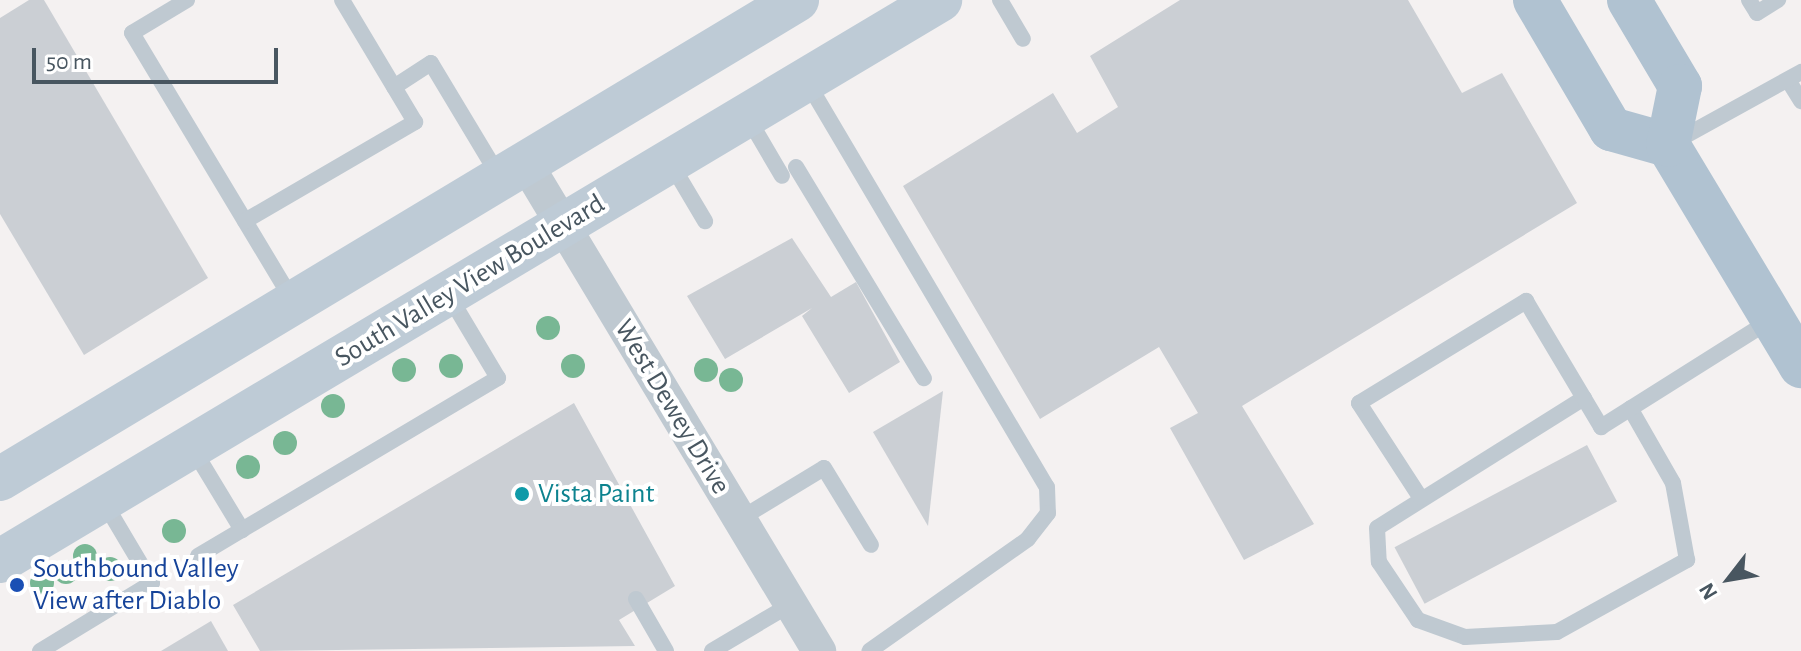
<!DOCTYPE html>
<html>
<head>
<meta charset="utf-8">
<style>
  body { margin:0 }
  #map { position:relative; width:1801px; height:651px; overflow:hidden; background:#f4f1f1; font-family:"Alegreya Sans",sans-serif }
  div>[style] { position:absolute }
  .building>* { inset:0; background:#cbcfd4; transform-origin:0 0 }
  .service>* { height:16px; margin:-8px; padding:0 8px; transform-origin:8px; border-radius:8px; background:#bfc9d1 }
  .minor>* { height:34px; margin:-17px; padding:0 17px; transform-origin:17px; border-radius:17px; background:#bfc9d1 }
  .secondary>* { height:44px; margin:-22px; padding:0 22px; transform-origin:22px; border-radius:22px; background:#becbd6 }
  .primary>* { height:44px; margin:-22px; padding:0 22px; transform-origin:22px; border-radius:22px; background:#b0c2d1 }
  .trees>* { width:24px; height:24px; margin:-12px; border-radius:50%; background:#78b794 }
  .dots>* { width:22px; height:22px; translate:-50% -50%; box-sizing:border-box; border:4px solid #fff; border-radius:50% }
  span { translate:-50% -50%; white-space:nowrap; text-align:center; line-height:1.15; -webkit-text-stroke:8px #fff; paint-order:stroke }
  .street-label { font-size:28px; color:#485660 }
  .culture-label { font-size:28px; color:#0d838f }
  .left { translate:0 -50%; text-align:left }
  .transit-label { font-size:28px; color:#164399 }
  .north { position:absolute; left:1689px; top:539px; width:80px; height:80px; -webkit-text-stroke:6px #fff; paint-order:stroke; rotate:239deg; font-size:22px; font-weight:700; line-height:32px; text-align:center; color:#485660 }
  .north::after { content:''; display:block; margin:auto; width:28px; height:36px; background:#485660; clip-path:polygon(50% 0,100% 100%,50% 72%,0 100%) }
  .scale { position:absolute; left:32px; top:48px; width:246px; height:36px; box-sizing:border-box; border:4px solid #485660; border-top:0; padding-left:10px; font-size:24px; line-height:28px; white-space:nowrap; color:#485660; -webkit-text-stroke:6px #fff; paint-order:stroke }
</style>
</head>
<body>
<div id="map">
  <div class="building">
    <div style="clip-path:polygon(29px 0,44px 0,208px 278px,84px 355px,0 214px,0 18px)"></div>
    <div style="clip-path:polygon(1180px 0,1408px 0,1462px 93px,1502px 73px,1577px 203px,1242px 406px,1314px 524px,1244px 560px,1170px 428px,1198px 413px,1159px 347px,1040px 419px,903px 186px,1053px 93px,1077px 133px,1118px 107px,1090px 56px)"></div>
    <div style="clip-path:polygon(792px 238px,831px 297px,856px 282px,900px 362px,849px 393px,802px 316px,812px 308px,725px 359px,687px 296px)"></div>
    <div style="clip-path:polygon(943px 391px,928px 526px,873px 432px)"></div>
    <div style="clip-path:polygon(574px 403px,675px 586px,619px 620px,635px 646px,260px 651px,233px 605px)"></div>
    <div style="left:1587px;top:445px;width:64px;height:218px;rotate:62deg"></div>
    <div style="clip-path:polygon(211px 621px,228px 651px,161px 651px)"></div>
  </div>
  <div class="service">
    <div style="left:187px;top:0;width:64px;rotate:149deg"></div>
    <div style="left:132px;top:33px;width:313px;rotate:59deg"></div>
    <div style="left:1000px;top:0;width:45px;rotate:59.5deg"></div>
    <div style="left:1749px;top:0;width:15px;rotate:58deg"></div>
    <div style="left:1757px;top:13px;width:25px;rotate:-32deg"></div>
    <div style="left:806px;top:80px;width:473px;rotate:59.4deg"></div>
    <div style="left:1047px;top:487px;width:26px;rotate:88deg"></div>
    <div style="left:1048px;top:513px;width:33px;rotate:128deg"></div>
    <div style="left:1028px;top:539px;width:194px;rotate:144.8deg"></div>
    <div style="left:1788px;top:80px;width:25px;rotate:58deg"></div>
    <div style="left:394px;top:87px;width:44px;rotate:-33deg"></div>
    <div style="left:431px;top:63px;width:132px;rotate:59deg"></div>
    <div style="left:748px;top:118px;width:67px;rotate:59.6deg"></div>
    <div style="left:1676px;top:141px;width:143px;rotate:-28.9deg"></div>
    <div style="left:670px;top:162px;width:69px;rotate:59.3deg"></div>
    <div style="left:796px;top:167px;width:247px;rotate:58.8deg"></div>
    <div style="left:245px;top:221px;width:197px;rotate:-30.2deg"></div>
    <div style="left:415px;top:122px;width:142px;rotate:-120.9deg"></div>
    <div style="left:1584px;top:398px;width:244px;rotate:147.9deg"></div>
    <div style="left:1377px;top:528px;width:34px;rotate:87deg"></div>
    <div style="left:1379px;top:562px;width:70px;rotate:56.1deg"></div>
    <div style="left:1418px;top:620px;width:50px;rotate:19.9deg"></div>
    <div style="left:1465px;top:637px;width:92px;rotate:-3.1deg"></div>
    <div style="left:1557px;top:632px;width:149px;rotate:-29deg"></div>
    <div style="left:1687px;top:560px;width:78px;rotate:-100.3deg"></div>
    <div style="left:1673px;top:483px;width:86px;rotate:-119.8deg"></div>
    <div style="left:193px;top:449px;width:95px;rotate:58.8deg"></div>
    <div style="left:1420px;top:497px;width:112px;rotate:-123deg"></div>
    <div style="left:1359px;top:403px;width:196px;rotate:-31.4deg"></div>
    <div style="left:1526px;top:301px;width:147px;rotate:59.2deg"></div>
    <div style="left:1601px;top:427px;width:201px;rotate:-32.2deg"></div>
    <div style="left:740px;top:519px;width:98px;rotate:-31.3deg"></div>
    <div style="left:824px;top:468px;width:90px;rotate:58.6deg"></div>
    <div style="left:198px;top:556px;width:349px;rotate:-30.7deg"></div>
    <div style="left:498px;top:378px;width:98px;rotate:-120.8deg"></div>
    <div style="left:636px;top:599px;width:60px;rotate:60deg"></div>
    <div style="left:40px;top:651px;width:131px;rotate:-31.3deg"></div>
    <div style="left:152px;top:583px;width:94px;rotate:-120.7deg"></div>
    <div style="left:712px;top:651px;width:92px;rotate:-30.7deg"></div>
  </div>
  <div class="minor">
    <div style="left:525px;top:162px;width:571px;rotate:58.98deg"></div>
  </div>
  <div class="secondary">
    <div style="left:0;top:479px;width:930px;rotate:-31.01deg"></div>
    <div style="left:0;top:561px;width:1095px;rotate:-30.83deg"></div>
  </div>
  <div class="primary">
    <div style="left:1535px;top:0;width:150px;rotate:59.5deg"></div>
    <div style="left:1611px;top:129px;width:59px;rotate:15.7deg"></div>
    <div style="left:1668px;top:145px;width:258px;rotate:59deg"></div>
    <div style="left:1629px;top:0;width:100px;rotate:59.3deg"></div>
    <div style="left:1680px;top:86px;width:60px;rotate:101.5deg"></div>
  </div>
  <div class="trees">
    <div style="left:548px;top:328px"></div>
    <div style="left:451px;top:366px"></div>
    <div style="left:573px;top:366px"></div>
    <div style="left:404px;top:370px"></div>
    <div style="left:706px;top:370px"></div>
    <div style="left:731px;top:380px"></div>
    <div style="left:333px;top:406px"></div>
    <div style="left:285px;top:443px"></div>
    <div style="left:248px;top:467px"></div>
    <div style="left:174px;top:531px"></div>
    <div style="left:85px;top:556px"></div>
    <div style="left:110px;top:569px"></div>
    <div style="left:66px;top:572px"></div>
    <div style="left:42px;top:583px"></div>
  </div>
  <div class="dots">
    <div style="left:522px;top:494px;background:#0f9aa8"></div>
    <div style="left:17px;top:585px;background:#1a4fb4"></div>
  </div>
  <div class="street-label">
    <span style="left:470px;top:281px;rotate:-31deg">South Valley View Boulevard</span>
    <span style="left:672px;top:407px;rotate:59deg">West Dewey Drive</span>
  </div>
  <div class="culture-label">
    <span class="left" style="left:538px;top:494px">Vista Paint</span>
  </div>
  <div class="transit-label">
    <span class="left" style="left:33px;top:585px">Southbound Valley<br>View after Diablo</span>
  </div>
  <div class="north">N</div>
  <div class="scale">50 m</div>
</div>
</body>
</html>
